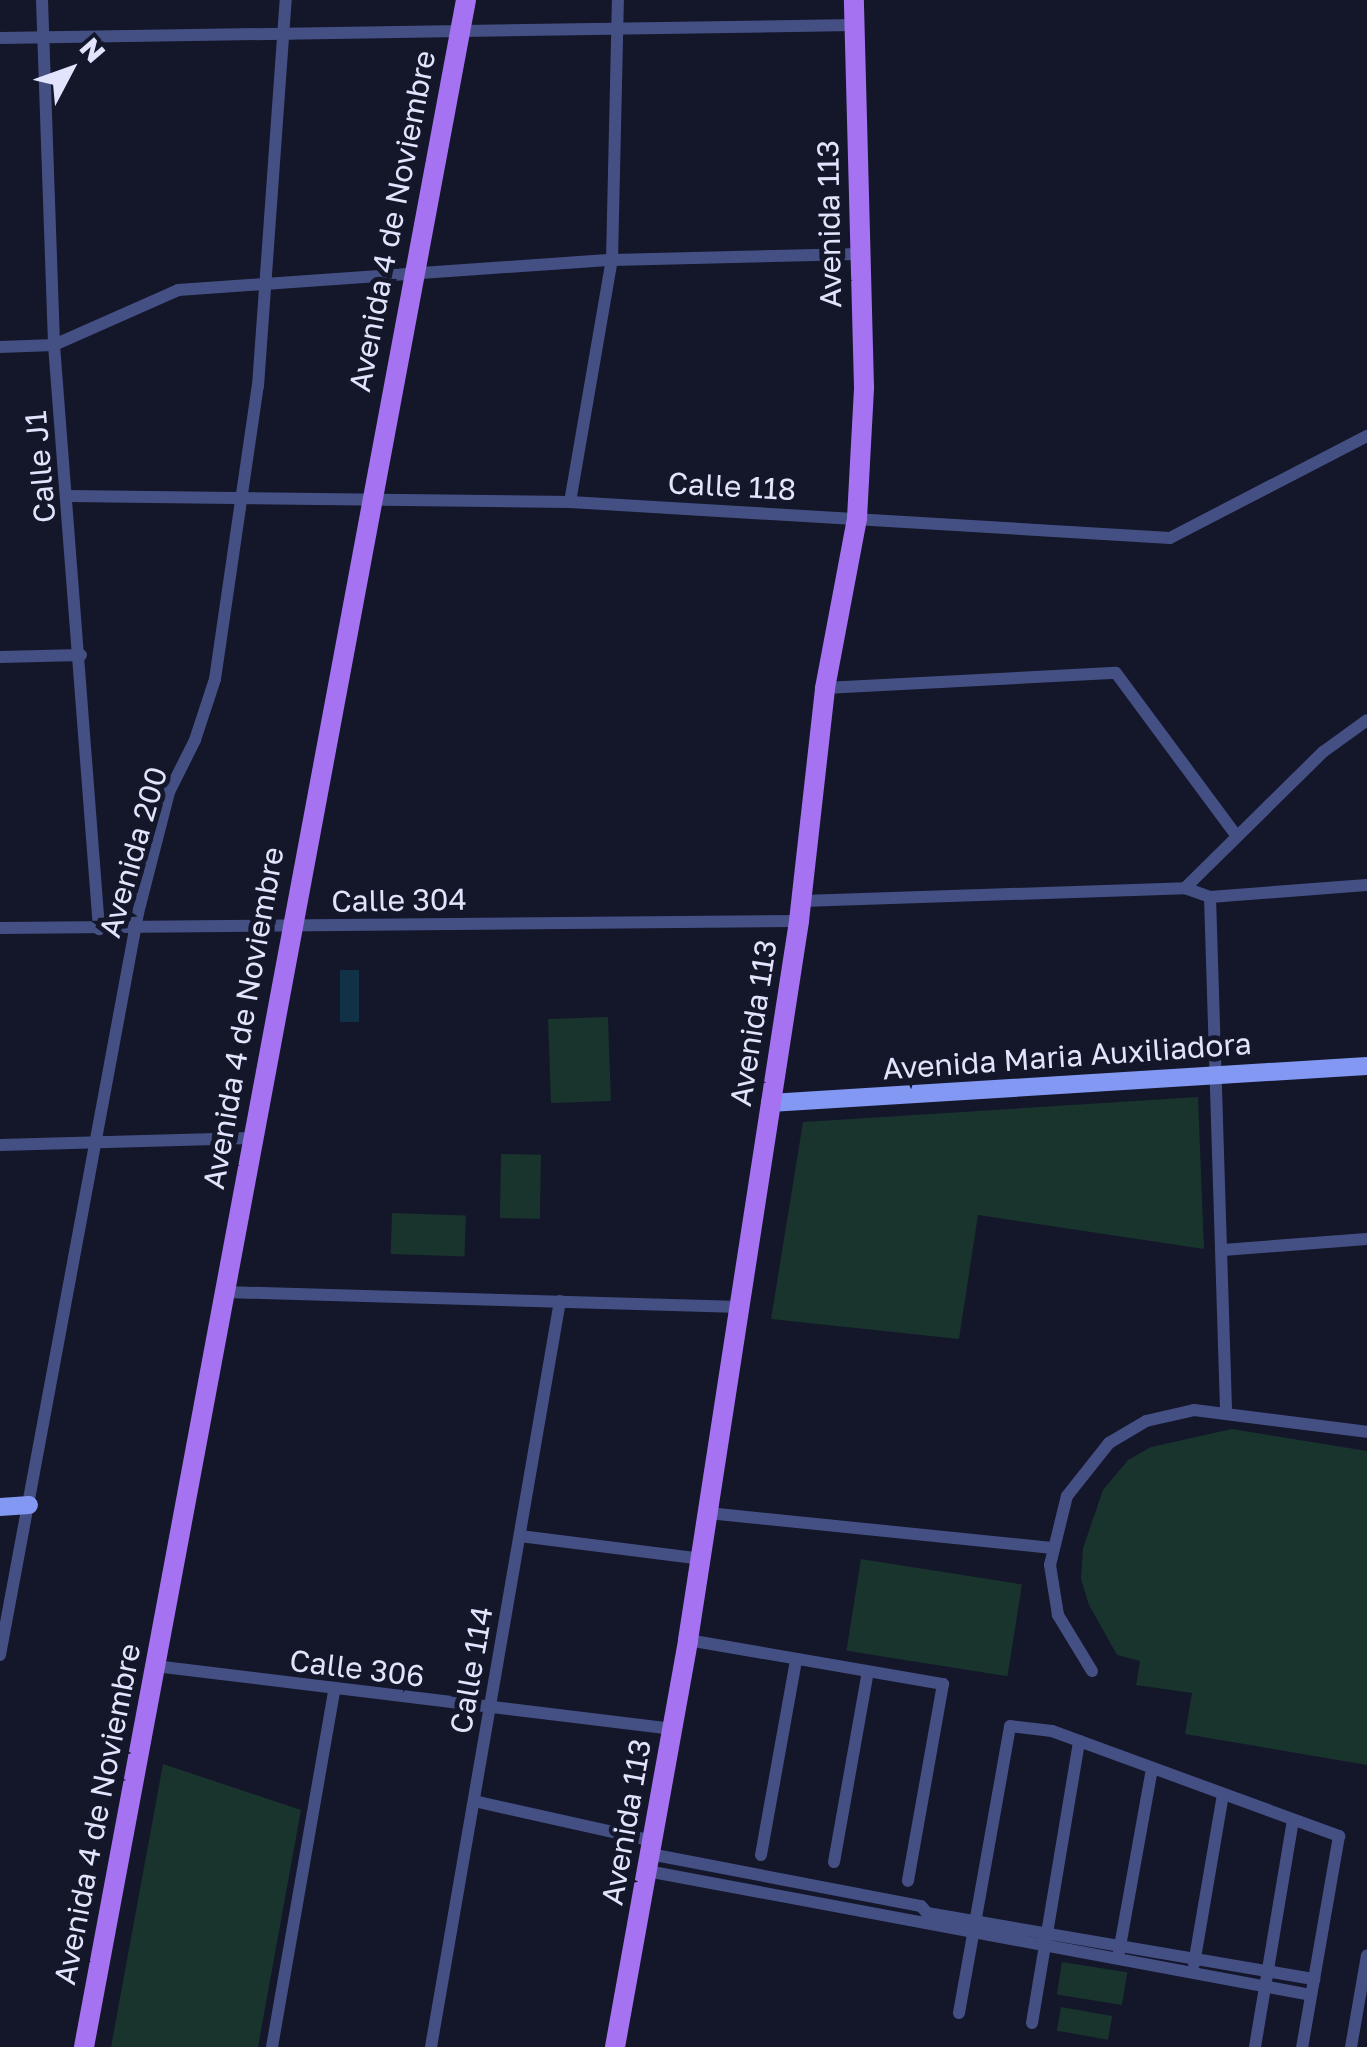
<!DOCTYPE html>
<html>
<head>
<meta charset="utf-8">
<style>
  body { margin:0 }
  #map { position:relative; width:1367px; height:2047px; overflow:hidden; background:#14162a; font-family:"Golos Text",sans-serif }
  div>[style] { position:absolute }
  .green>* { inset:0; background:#18342d; transform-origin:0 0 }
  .water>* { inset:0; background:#113146; transform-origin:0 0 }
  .street>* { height:12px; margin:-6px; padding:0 6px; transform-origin:6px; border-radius:6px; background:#445084 }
  .secondary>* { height:18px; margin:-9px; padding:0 9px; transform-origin:9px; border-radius:9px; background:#8298f2 }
  .primary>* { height:20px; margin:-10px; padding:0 10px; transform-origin:10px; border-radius:10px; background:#a573f1 }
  span { translate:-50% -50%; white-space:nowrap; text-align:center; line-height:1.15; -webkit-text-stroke:10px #14162a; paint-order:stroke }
  .street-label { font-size:30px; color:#e1e4fc }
  .north { position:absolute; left:20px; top:20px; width:100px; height:100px; -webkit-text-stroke:8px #14162a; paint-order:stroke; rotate:49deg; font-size:28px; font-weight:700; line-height:40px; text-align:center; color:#e1e4fc }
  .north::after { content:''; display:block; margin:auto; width:35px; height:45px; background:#e1e4fc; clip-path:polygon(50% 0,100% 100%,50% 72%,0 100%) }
</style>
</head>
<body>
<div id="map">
  <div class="green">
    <div style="left:608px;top:1017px;width:84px;height:60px;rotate:88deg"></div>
    <div style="clip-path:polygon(1198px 1097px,1204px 1249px,978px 1215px,959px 1339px,771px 1319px,803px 1122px)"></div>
    <div style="left:501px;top:1154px;width:40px;height:64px;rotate:1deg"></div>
    <div style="left:392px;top:1213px;width:74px;height:41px;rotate:2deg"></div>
    <div style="clip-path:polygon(1232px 1429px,1367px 1451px,1367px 1765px,1185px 1734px,1192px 1693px,1136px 1685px,1140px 1661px,1117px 1655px,1089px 1605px,1081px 1579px,1083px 1548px,1103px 1490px,1128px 1460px,1151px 1447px)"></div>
    <div style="left:861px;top:1559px;width:163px;height:93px;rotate:9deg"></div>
    <div style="clip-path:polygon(163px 1764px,301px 1810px,258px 2047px,111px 2047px)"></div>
    <div style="left:1062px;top:1962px;width:66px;height:33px;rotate:9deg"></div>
    <div style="left:1061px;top:2007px;width:52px;height:24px;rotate:10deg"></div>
  </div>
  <div class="water">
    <div style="left:340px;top:970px;width:19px;height:52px"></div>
  </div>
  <div class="street">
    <div style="left:42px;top:0;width:345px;rotate:88deg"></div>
    <div style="left:54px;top:345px;width:586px;rotate:85.59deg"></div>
    <div style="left:0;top:38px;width:855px;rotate:-0.87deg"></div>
    <div style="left:0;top:347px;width:54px;rotate:-2.1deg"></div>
    <div style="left:54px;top:345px;width:136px;rotate:-23.9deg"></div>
    <div style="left:178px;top:290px;width:435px;rotate:-4deg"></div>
    <div style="left:612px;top:260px;width:247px;rotate:-1.4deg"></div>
    <div style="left:68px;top:496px;width:502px;rotate:0.68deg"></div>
    <div style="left:570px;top:502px;width:601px;rotate:3.43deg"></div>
    <div style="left:1170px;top:538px;width:222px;rotate:-27.4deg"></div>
    <div style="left:570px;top:502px;width:246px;rotate:-80.2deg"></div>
    <div style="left:612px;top:260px;width:260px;rotate:-88.7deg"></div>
    <div style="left:0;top:657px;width:81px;rotate:-1.4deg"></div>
    <div style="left:825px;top:688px;width:291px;rotate:-3deg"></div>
    <div style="left:1116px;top:673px;width:200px;rotate:53.5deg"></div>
    <div style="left:1185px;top:888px;width:194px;rotate:-44.6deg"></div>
    <div style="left:1323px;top:752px;width:54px;rotate:-36deg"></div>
    <div style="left:1210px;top:897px;width:513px;rotate:88.21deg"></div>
    <div style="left:802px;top:901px;width:383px;rotate:-1.9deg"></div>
    <div style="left:1185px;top:888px;width:27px;rotate:20deg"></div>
    <div style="left:1210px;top:897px;width:157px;rotate:-4.4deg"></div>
    <div style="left:0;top:928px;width:799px;rotate:-0.5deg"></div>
    <div style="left:0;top:1145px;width:251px;rotate:-1.6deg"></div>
    <div style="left:1223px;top:1250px;width:144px;rotate:-4.4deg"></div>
    <div style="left:224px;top:1292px;width:517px;rotate:1.66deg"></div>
    <div style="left:708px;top:1513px;width:346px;rotate:5.8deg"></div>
    <div style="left:520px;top:1536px;width:182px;rotate:7.2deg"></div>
    <div style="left:688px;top:1640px;width:259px;rotate:9.8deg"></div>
    <div style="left:943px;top:1684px;width:200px;rotate:100.1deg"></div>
    <div style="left:0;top:1655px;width:755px;rotate:-79.46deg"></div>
    <div style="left:138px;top:913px;width:125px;rotate:-75.6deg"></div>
    <div style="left:169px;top:792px;width:58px;rotate:-63.4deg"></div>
    <div style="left:195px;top:740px;width:64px;rotate:-71.8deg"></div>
    <div style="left:215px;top:679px;width:296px;rotate:-81.7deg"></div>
    <div style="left:258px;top:386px;width:387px;rotate:-85.9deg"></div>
    <div style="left:155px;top:1666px;width:522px;rotate:6.93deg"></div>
    <div style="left:1092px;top:1671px;width:66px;rotate:-121.3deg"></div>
    <div style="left:1058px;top:1615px;width:51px;rotate:-99.1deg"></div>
    <div style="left:1050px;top:1565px;width:71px;rotate:-76.2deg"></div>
    <div style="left:1067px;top:1496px;width:68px;rotate:-51.6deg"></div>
    <div style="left:1109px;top:1443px;width:43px;rotate:-30.7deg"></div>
    <div style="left:1146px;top:1421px;width:49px;rotate:-12.9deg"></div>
    <div style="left:1194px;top:1410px;width:174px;rotate:7.2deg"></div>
    <div style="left:474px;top:1801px;width:183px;rotate:12.6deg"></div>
    <div style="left:650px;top:1854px;width:276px;rotate:10.9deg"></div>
    <div style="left:921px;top:1906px;width:9px;rotate:49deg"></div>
    <div style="left:927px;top:1913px;width:393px;rotate:9.7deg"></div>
    <div style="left:761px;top:1855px;width:198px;rotate:-79.8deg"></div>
    <div style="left:834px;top:1862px;width:193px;rotate:-79.9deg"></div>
    <div style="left:647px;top:1871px;width:675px;rotate:10.58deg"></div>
    <div style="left:1119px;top:1952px;width:187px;rotate:-79.8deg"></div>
    <div style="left:1194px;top:1964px;width:172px;rotate:-80.3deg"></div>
    <div style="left:959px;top:2013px;width:291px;rotate:-79.9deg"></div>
    <div style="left:1010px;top:1726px;width:42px;rotate:6.8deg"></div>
    <div style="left:1052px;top:1731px;width:306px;rotate:20.1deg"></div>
    <div style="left:1339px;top:1836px;width:214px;rotate:99.9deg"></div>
    <div style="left:1032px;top:2023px;width:286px;rotate:-80.5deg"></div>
    <div style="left:272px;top:2047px;width:362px;rotate:-80.1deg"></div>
    <div style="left:431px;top:2047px;width:757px;rotate:-80.19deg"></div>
    <div style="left:1255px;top:2047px;width:230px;rotate:-80.5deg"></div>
    <div style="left:1351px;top:2047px;width:93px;rotate:-80.1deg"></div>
  </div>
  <div class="secondary">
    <div style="left:770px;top:1103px;width:598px;rotate:-3.55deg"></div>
    <div style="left:0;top:1507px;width:29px;rotate:-4deg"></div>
  </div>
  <div class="primary">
    <div style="left:84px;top:2047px;width:2082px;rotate:-79.43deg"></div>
    <div style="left:615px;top:2047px;width:413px;rotate:-79.8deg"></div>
    <div style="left:688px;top:1640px;width:728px;rotate:-81.22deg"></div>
    <div style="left:799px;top:921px;width:234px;rotate:-83.6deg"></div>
    <div style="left:825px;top:688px;width:173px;rotate:-79.3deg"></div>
    <div style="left:857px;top:518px;width:131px;rotate:-86.9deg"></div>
    <div style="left:864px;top:387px;width:387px;rotate:-91.5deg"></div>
  </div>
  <div class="street-label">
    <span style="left:392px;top:221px;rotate:-79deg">Avenida 4 de Noviembre</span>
    <span style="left:829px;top:224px;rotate:-91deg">Avenida 113</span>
    <span style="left:40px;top:467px;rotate:-95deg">Calle J1</span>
    <span style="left:732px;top:486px;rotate:3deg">Calle 118</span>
    <span style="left:133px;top:852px;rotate:-74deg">Avenida 200</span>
    <span style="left:399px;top:900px;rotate:-1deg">Calle 304</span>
    <span style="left:243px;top:1018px;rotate:-80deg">Avenida 4 de Noviembre</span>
    <span style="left:753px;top:1023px;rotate:-81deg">Avenida 113</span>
    <span style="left:1067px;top:1056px;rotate:-4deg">Avenida Maria Auxiliadora</span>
    <span style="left:357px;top:1668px;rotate:7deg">Calle 306</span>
    <span style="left:471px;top:1670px;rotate:-80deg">Calle 114</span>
    <span style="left:97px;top:1814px;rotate:-79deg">Avenida 4 de Noviembre</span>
    <span style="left:626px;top:1822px;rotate:-80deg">Avenida 113</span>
  </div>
  <div class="north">N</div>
</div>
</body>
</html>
